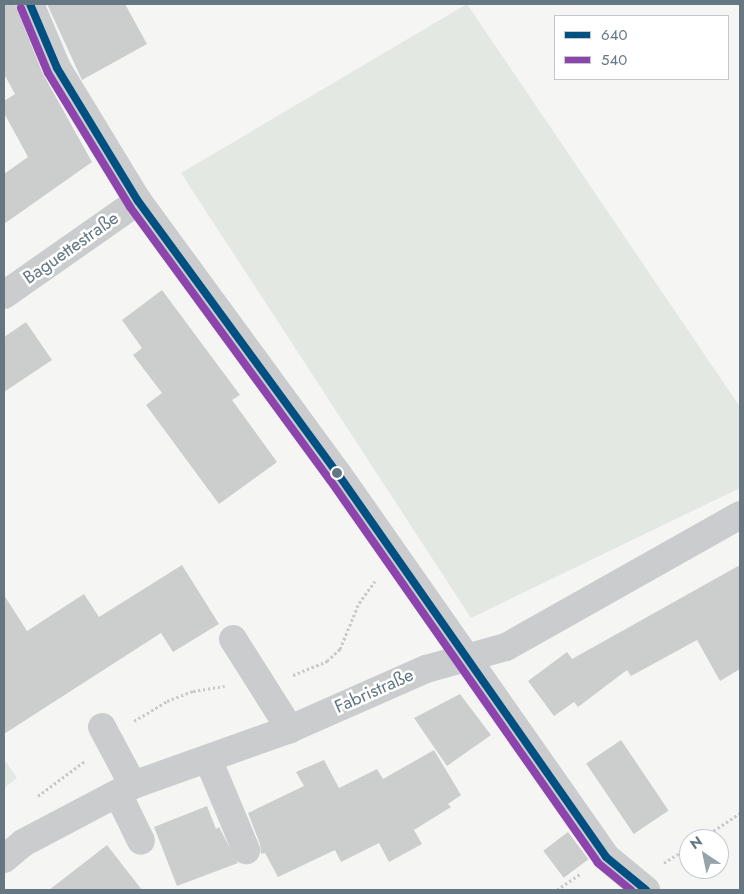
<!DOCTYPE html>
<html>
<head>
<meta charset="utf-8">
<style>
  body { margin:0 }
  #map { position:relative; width:744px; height:894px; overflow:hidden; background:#f5f5f4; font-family:Jost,sans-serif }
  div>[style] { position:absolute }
  .green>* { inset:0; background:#e4e8e2 }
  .building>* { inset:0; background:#cccece; transform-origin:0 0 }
  .path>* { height:3px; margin-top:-1.5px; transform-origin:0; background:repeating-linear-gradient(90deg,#c8c9ca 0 2.5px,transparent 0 5px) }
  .minor>* { height:28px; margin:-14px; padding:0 14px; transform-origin:14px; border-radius:14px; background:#cacccd }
  .bus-1>* { height:8px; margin:-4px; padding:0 4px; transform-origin:4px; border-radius:4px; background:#005081 }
  .bus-2>* { height:8px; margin:-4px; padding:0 4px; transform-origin:4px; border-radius:4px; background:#8e44ad }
  .dots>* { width:14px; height:14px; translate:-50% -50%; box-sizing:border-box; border:2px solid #fff; border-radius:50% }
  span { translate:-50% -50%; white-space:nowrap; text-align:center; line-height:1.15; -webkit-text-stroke:5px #fff; paint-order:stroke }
  .street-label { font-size:18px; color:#657783 }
  .frame { position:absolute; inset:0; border:5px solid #657783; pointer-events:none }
  .legend { position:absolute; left:554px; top:15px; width:175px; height:65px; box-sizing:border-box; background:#fff; border:1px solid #c1c9cd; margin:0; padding:6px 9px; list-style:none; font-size:15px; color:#657783 }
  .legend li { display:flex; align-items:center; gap:10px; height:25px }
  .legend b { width:25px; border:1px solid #c1c9cd }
  .north { position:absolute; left:679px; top:829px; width:50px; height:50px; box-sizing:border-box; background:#fff; border:1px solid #c1c9cd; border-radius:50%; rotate:326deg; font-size:14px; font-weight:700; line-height:20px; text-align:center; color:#657783 }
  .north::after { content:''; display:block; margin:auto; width:18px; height:22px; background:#97a3ab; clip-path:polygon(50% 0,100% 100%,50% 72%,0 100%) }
</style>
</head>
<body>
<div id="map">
  <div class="green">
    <div style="clip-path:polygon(467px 4px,740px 407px,740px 488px,471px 618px,181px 173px)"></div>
    <div style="clip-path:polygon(4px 759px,17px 778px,4px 788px)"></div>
  </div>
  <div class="building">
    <div style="clip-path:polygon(4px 4px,15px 4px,43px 74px,92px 162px,4px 224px,4px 174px,28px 157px,4px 113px,4px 101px,15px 94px,4px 74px)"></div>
    <div style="clip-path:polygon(47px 4px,125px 4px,147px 44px,82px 80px)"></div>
    <div style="clip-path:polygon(162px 290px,240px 395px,232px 400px,277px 462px,219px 504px,146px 405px,162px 393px,133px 355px,142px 348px,122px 320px)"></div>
    <div style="clip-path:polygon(26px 322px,52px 360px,4px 392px,4px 337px)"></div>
    <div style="clip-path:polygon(182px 565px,219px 624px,173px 652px,161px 633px,4px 734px,4px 595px,27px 631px,84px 594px,99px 617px)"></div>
    <div style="clip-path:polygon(740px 565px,740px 669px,720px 681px,697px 640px,631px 676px,627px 670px,578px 707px,574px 702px,554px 716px,528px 681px,567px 652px,572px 659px)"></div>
    <div style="clip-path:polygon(460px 694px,491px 735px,447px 766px,414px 718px)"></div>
    <div style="left:621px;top:740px;width:85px;height:42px;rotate:56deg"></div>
    <div style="clip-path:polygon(434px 750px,461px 795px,448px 804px,451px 807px,414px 830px,422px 844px,389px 862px,379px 843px,341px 862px,335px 850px,278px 877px,265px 853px,261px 854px,260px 844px,248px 813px,304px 786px,296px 772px,324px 760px,339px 788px,377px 769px,383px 779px)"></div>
    <div style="clip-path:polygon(207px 806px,216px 829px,219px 827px,238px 863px,177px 886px,154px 827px)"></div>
    <div style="left:568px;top:832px;width:34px;height:31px;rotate:53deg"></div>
    <div style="clip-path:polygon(107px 845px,142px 890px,49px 890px)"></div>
  </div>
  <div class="path">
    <div style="left:293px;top:675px;width:37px;rotate:-22deg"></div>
    <div style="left:327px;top:661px;width:18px;rotate:-43deg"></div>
    <div style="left:340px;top:649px;width:50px;rotate:-67.6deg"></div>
    <div style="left:359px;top:603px;width:27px;rotate:-54deg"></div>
    <div style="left:134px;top:721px;width:39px;rotate:-31deg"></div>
    <div style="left:167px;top:701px;width:28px;rotate:-21deg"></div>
    <div style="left:193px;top:691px;width:32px;rotate:-9deg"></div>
    <div style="left:38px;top:796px;width:59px;rotate:-36.7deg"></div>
    <div style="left:701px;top:839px;width:47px;rotate:-33.7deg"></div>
    <div style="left:664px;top:863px;width:30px;rotate:-33deg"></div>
    <div style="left:557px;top:890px;width:28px;rotate:-35deg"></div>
  </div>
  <div class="minor">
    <div style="left:30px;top:4px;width:69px;rotate:67.1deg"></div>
    <div style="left:57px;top:68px;width:156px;rotate:58.7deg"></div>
    <div style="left:138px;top:201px;width:338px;rotate:53.8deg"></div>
    <div style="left:338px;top:474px;width:467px;rotate:55deg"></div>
    <div style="left:606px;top:857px;width:52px;rotate:39.5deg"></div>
    <div style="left:4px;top:295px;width:164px;rotate:-35deg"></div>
    <div style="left:233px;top:639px;width:107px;rotate:57.7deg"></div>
    <div style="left:102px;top:727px;width:66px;rotate:61.9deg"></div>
    <div style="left:208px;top:759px;width:99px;rotate:67.3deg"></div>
    <div style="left:118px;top:794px;width:52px;rotate:63.9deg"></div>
    <div style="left:4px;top:859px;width:25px;rotate:-40deg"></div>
    <div style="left:23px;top:843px;width:124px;rotate:-27.8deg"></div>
    <div style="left:133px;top:785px;width:167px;rotate:-19.6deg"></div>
    <div style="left:290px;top:729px;width:149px;rotate:-23.8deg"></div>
    <div style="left:426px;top:669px;width:83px;rotate:-15.4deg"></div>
    <div style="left:506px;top:647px;width:269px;rotate:-29.4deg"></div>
  </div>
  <div class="bus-1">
    <div style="left:30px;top:4px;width:69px;rotate:67.1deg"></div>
    <div style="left:57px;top:68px;width:156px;rotate:58.7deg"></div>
    <div style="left:138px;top:201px;width:338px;rotate:53.8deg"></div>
    <div style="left:338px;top:474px;width:467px;rotate:55deg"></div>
    <div style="left:606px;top:857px;width:52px;rotate:39.5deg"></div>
  </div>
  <div class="bus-2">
    <div style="left:21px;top:8px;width:70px;rotate:67.4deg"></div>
    <div style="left:48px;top:73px;width:157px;rotate:58.5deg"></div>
    <div style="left:130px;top:207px;width:338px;rotate:53.8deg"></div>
    <div style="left:330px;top:480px;width:467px;rotate:55deg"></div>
    <div style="left:598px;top:863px;width:43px;rotate:39.3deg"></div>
  </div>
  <div class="dots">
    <div style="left:337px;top:473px;background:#657783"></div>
  </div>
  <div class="street-label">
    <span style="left:71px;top:248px;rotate:-35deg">Baguettestraße</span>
    <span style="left:374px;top:691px;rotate:-24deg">Fabristraße</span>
  </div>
  <div class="frame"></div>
  <ul class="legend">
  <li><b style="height:6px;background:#005081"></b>640</li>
  <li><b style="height:6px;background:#8e44ad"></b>540</li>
  </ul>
  <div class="north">N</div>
</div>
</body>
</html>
